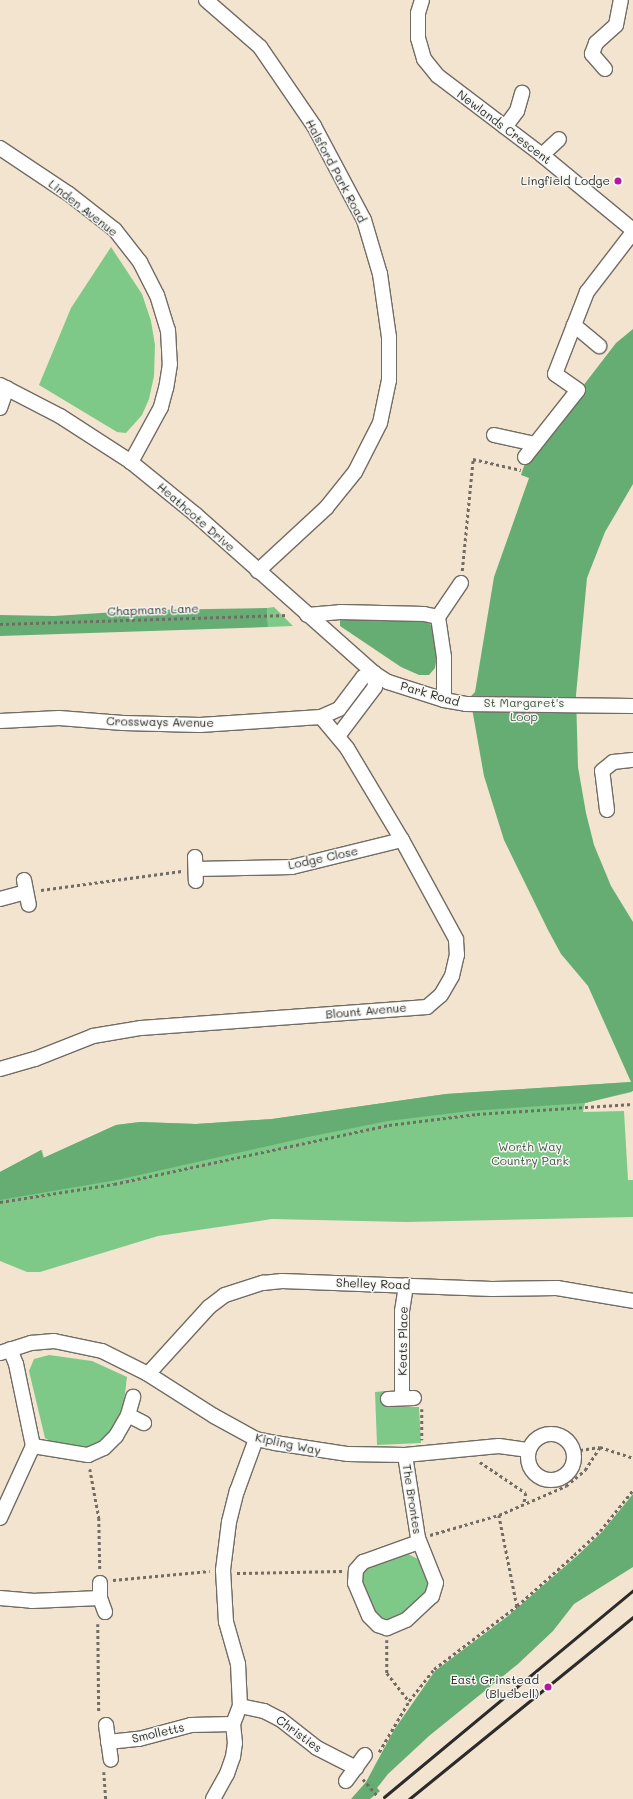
<!DOCTYPE html>
<html>
<head>
<meta charset="utf-8">
<style>
  body { margin:0 }
  #map { position:relative; width:633px; height:1799px; overflow:hidden; background:#f3e4cf; font-family:Mali,sans-serif }
  div>[style] { position:absolute }
  .green>* { inset:0; background:#7ec987 }
  .forest>* { inset:0; background:#66ad74 }
  .path>* { height:2.5px; margin-top:-1.25px; transform-origin:0; background:repeating-linear-gradient(90deg,#716c64 0 3px,transparent 0 6px) }
  .roads { filter:drop-shadow(1px 0 #716c64) drop-shadow(-1px 0 #716c64) drop-shadow(0 1px #716c64) drop-shadow(0 -1px #716c64) }
  .minor>* { height:14px; margin:-7px; padding:0 7px; transform-origin:7px; border-radius:7px; background:#fff }
  .minor>.ring { margin:-7px; padding:0; box-sizing:content-box; background:none; border:14px solid #fff; border-radius:50% }
  .rail>* { height:3px; margin:-1.5px; padding:0 1.5px; transform-origin:1.5px; border-radius:1.5px; background:#2b2b2b }
  .dots>* { width:11px; height:11px; translate:-50% -50%; box-sizing:border-box; border:2px solid #f6f6f2; border-radius:50% }
  span { translate:-50% -50%; white-space:nowrap; text-align:center; line-height:1.15; -webkit-text-stroke:3px #f6f6f2; paint-order:stroke }
  .street-label { font-size:12px; color:#2b2b2b }
  .poi-label { font-size:12px; color:#2b2b2b }
  .right { translate:-100% -50%; text-align:right }
  .park-label { font-size:12px; color:#445a47 }
</style>
</head>
<body>
<div id="map">
  <div class="green">
    <div style="clip-path:polygon(111px 247px,142px 294px,151px 321px,155px 345px,154px 376px,149px 399px,142px 415px,126px 433px,117px 432px,39px 385px,71px 308px)"></div>
    <div style="clip-path:polygon(274px 607px,293px 626px,268px 627px,267px 608px)"></div>
    <div style="clip-path:polygon(631px 1082px,632px 1092px,585px 1103px,583px 1112px,624px 1111px,628px 1180px,633px 1180px,633px 1217px,406px 1222px,272px 1219px,158px 1236px,40px 1272px,27px 1272px,0 1261px,0 1172px,42px 1150px,44px 1158px,116px 1125px,140px 1122px,196px 1124px,272px 1119px,446px 1094px)"></div>
    <div style="clip-path:polygon(49px 1355px,92px 1361px,127px 1377px,123px 1410px,114px 1429px,102px 1442px,86px 1449px,53px 1443px,45px 1438px,29px 1371px,34px 1359px)"></div>
    <div style="clip-path:polygon(385px 1391px,385px 1407px,419px 1407px,421px 1443px,377px 1445px,375px 1392px)"></div>
    <div style="clip-path:polygon(406px 1553px,420px 1560px,429px 1587px,425px 1594px,401px 1616px,389px 1620px,381px 1619px,375px 1615px,360px 1583px,362px 1569px)"></div>
  </div>
  <div class="forest">
    <div style="clip-path:polygon(633px 329px,633px 484px,605px 532px,587px 578px,576px 695px,578px 767px,586px 813px,594px 845px,611px 886px,633px 922px,633px 1091px,585px 1103px,470px 1111px,388px 1121px,308px 1137px,117px 1180px,0 1200px,0 1172px,41px 1150px,43px 1158px,116px 1125px,140px 1122px,196px 1124px,272px 1119px,446px 1094px,631px 1082px,588px 986px,561px 954px,548px 930px,504px 840px,484px 776px,470px 697px,475px 692px,494px 577px,529px 478px,521px 475px,526px 460px,616px 343px)"></div>
    <div style="clip-path:polygon(267px 608px,268px 627px,0 636px,0 615px,54px 616px,148px 610px)"></div>
    <div style="clip-path:polygon(343px 618px,423px 620px,433px 626px,437px 656px,435px 668px,429px 675px,419px 675px,401px 667px,340px 626px,340px 620px)"></div>
    <div style="clip-path:polygon(633px 1494px,633px 1567px,574px 1604px,553px 1631px,518px 1664px,429px 1736px,388px 1774px,377px 1788px,380px 1791px,370px 1799px,351px 1799px,366px 1782px,394px 1730px,435px 1671px,508px 1616px,577px 1556px,602px 1532px)"></div>
  </div>
  <div class="path">
    <div style="left:462px;top:571px;width:113px;rotate:-84.4deg"></div>
    <div style="left:473px;top:459px;width:49px;rotate:12.9deg"></div>
    <div style="left:0;top:624px;width:287px;rotate:-1.8deg"></div>
    <div style="left:41px;top:890px;width:142px;rotate:-7.7deg"></div>
    <div style="left:0;top:1202px;width:115px;rotate:-9deg"></div>
    <div style="left:114px;top:1184px;width:281px;rotate:-12.1deg"></div>
    <div style="left:389px;top:1125px;width:89px;rotate:-7.1deg"></div>
    <div style="left:477px;top:1114px;width:156px;rotate:-3.7deg"></div>
    <div style="left:422px;top:1409px;width:31px;rotate:90deg"></div>
    <div style="left:574px;top:1451px;width:26px;rotate:-9deg"></div>
    <div style="left:600px;top:1447px;width:35px;rotate:18deg"></div>
    <div style="left:480px;top:1462px;width:55px;rotate:34deg"></div>
    <div style="left:526px;top:1493px;width:11px;rotate:100deg"></div>
    <div style="left:90px;top:1469px;width:50px;rotate:79.6deg"></div>
    <div style="left:99px;top:1518px;width:53px;rotate:88.9deg"></div>
    <div style="left:499px;top:1515px;width:93px;rotate:78.8deg"></div>
    <div style="left:430px;top:1535px;width:72px;rotate:-16.2deg"></div>
    <div style="left:499px;top:1515px;width:73px;rotate:-23.4deg"></div>
    <div style="left:566px;top:1486px;width:25px;rotate:-40deg"></div>
    <div style="left:585px;top:1470px;width:27px;rotate:-57deg"></div>
    <div style="left:237px;top:1573px;width:105px;rotate:-1.1deg"></div>
    <div style="left:113px;top:1580px;width:97px;rotate:-5.3deg"></div>
    <div style="left:98px;top:1624px;width:89px;rotate:89.4deg"></div>
    <div style="left:387px;top:1640px;width:33px;rotate:90deg"></div>
    <div style="left:387px;top:1673px;width:36px;rotate:52deg"></div>
    <div style="left:379px;top:1752px;width:59px;rotate:-59.5deg"></div>
    <div style="left:409px;top:1701px;width:41px;rotate:-52deg"></div>
    <div style="left:434px;top:1669px;width:104px;rotate:-37.2deg"></div>
    <div style="left:517px;top:1606px;width:76px;rotate:-41.8deg"></div>
    <div style="left:574px;top:1555px;width:35px;rotate:-43deg"></div>
    <div style="left:600px;top:1531px;width:53px;rotate:-51.2deg"></div>
    <div style="left:104px;top:1772px;width:27px;rotate:86deg"></div>
    <div style="left:363px;top:1779px;width:23px;rotate:49deg"></div>
  </div>
  <div class="roads">
    <div class="minor">
      <div style="left:206px;top:0;width:72px;rotate:41deg"></div>
      <div style="left:260px;top:47px;width:96px;rotate:55.6deg"></div>
      <div style="left:314px;top:126px;width:106px;rotate:62deg"></div>
      <div style="left:364px;top:220px;width:56px;rotate:73.5deg"></div>
      <div style="left:380px;top:274px;width:64px;rotate:81.9deg"></div>
      <div style="left:389px;top:337px;width:43px;rotate:90deg"></div>
      <div style="left:389px;top:380px;width:44px;rotate:101.8deg"></div>
      <div style="left:380px;top:423px;width:55px;rotate:117deg"></div>
      <div style="left:355px;top:472px;width:46px;rotate:128.9deg"></div>
      <div style="left:326px;top:508px;width:93px;rotate:137.2deg"></div>
      <div style="left:422px;top:0;width:14px;rotate:107deg"></div>
      <div style="left:418px;top:13px;width:25px;rotate:90deg"></div>
      <div style="left:418px;top:38px;width:22px;rotate:74deg"></div>
      <div style="left:424px;top:59px;width:22px;rotate:51deg"></div>
      <div style="left:438px;top:76px;width:131px;rotate:37.2deg"></div>
      <div style="left:542px;top:155px;width:118px;rotate:39.5deg"></div>
      <div style="left:605px;top:69px;width:20px;rotate:-131deg"></div>
      <div style="left:592px;top:54px;width:12px;rotate:-70deg"></div>
      <div style="left:596px;top:43px;width:27px;rotate:-42deg"></div>
      <div style="left:616px;top:25px;width:25px;rotate:-79deg"></div>
      <div style="left:505px;top:127px;width:20px;rotate:-53deg"></div>
      <div style="left:517px;top:111px;width:19px;rotate:-74deg"></div>
      <div style="left:0;top:148px;width:83px;rotate:33.7deg"></div>
      <div style="left:69px;top:194px;width:58px;rotate:38deg"></div>
      <div style="left:115px;top:230px;width:41px;rotate:52deg"></div>
      <div style="left:140px;top:262px;width:37px;rotate:63deg"></div>
      <div style="left:157px;top:295px;width:37px;rotate:73deg"></div>
      <div style="left:168px;top:330px;width:34px;rotate:87deg"></div>
      <div style="left:170px;top:364px;width:24px;rotate:99deg"></div>
      <div style="left:166px;top:388px;width:20px;rotate:105deg"></div>
      <div style="left:161px;top:407px;width:63px;rotate:118.6deg"></div>
      <div style="left:542px;top:155px;width:23px;rotate:-43deg"></div>
      <div style="left:574px;top:325px;width:33px;rotate:40deg"></div>
      <div style="left:0;top:385px;width:68px;rotate:27.3deg"></div>
      <div style="left:60px;top:416px;width:85px;rotate:32.9deg"></div>
      <div style="left:131px;top:462px;width:82px;rotate:39.1deg"></div>
      <div style="left:195px;top:514px;width:239px;rotate:41.6deg"></div>
      <div style="left:374px;top:673px;width:17px;rotate:33deg"></div>
      <div style="left:388px;top:682px;width:59px;rotate:17.8deg"></div>
      <div style="left:444px;top:700px;width:22px;rotate:10deg"></div>
      <div style="left:466px;top:704px;width:167px;rotate:0.7deg"></div>
      <div style="left:0;top:408px;width:21px;rotate:-71deg"></div>
      <div style="left:494px;top:435px;width:42px;rotate:12.4deg"></div>
      <div style="left:525px;top:457px;width:85px;rotate:-51.7deg"></div>
      <div style="left:578px;top:390px;width:28px;rotate:-145deg"></div>
      <div style="left:555px;top:374px;width:88px;rotate:-68.7deg"></div>
      <div style="left:587px;top:292px;width:76px;rotate:-52.5deg"></div>
      <div style="left:307px;top:615px;width:33px;rotate:-5deg"></div>
      <div style="left:340px;top:612px;width:84px;rotate:1.4deg"></div>
      <div style="left:424px;top:614px;width:14px;rotate:12deg"></div>
      <div style="left:438px;top:617px;width:40px;rotate:81.5deg"></div>
      <div style="left:444px;top:657px;width:43px;rotate:90deg"></div>
      <div style="left:438px;top:617px;width:41px;rotate:-55.9deg"></div>
      <div style="left:0;top:721px;width:59px;rotate:-2.9deg"></div>
      <div style="left:59px;top:718px;width:64px;rotate:4.5deg"></div>
      <div style="left:123px;top:723px;width:77px;rotate:1.5deg"></div>
      <div style="left:200px;top:725px;width:121px;rotate:-3.8deg"></div>
      <div style="left:321px;top:717px;width:20px;rotate:-24deg"></div>
      <div style="left:339px;top:709px;width:40px;rotate:-53deg"></div>
      <div style="left:363px;top:677px;width:12px;rotate:-20deg"></div>
      <div style="left:374px;top:673px;width:14px;rotate:86deg"></div>
      <div style="left:375px;top:687px;width:61px;rotate:127.1deg"></div>
      <div style="left:607px;top:810px;width:39px;rotate:-97deg"></div>
      <div style="left:602px;top:771px;width:14px;rotate:-39deg"></div>
      <div style="left:613px;top:762px;width:20px;rotate:-6deg"></div>
      <div style="left:195px;top:857px;width:24px;rotate:88deg"></div>
      <div style="left:196px;top:869px;width:96px;rotate:-1.2deg"></div>
      <div style="left:292px;top:867px;width:113px;rotate:-13.8deg"></div>
      <div style="left:24px;top:880px;width:25px;rotate:79deg"></div>
      <div style="left:0;top:899px;width:27px;rotate:-15deg"></div>
      <div style="left:0;top:1069px;width:36px;rotate:-16deg"></div>
      <div style="left:35px;top:1059px;width:62px;rotate:-21.6deg"></div>
      <div style="left:93px;top:1036px;width:49px;rotate:-9.5deg"></div>
      <div style="left:141px;top:1028px;width:287px;rotate:-4.2deg"></div>
      <div style="left:427px;top:1007px;width:18px;rotate:-41deg"></div>
      <div style="left:441px;top:995px;width:22px;rotate:-60deg"></div>
      <div style="left:452px;top:976px;width:22px;rotate:-77deg"></div>
      <div style="left:457px;top:955px;width:16px;rotate:-94deg"></div>
      <div style="left:456px;top:939px;width:113px;rotate:-118.6deg"></div>
      <div style="left:402px;top:840px;width:107px;rotate:-120.9deg"></div>
      <div style="left:347px;top:748px;width:40px;rotate:-130deg"></div>
      <div style="left:0;top:1353px;width:33px;rotate:-18deg"></div>
      <div style="left:31px;top:1343px;width:23px;rotate:-5deg"></div>
      <div style="left:54px;top:1341px;width:49px;rotate:11.8deg"></div>
      <div style="left:102px;top:1351px;width:51px;rotate:26.6deg"></div>
      <div style="left:148px;top:1374px;width:78px;rotate:32.5deg"></div>
      <div style="left:214px;top:1416px;width:48px;rotate:28.7deg"></div>
      <div style="left:256px;top:1439px;width:19px;rotate:12deg"></div>
      <div style="left:275px;top:1443px;width:74px;rotate:8.6deg"></div>
      <div style="left:348px;top:1454px;width:57px;rotate:1deg"></div>
      <div style="left:405px;top:1455px;width:94px;rotate:-5.5deg"></div>
      <div style="left:499px;top:1446px;width:30px;rotate:8deg"></div>
      <div style="left:148px;top:1374px;width:91px;rotate:-47.7deg"></div>
      <div style="left:209px;top:1307px;width:20px;rotate:-37deg"></div>
      <div style="left:225px;top:1295px;width:40px;rotate:-18deg"></div>
      <div style="left:263px;top:1283px;width:19px;rotate:-6deg"></div>
      <div style="left:282px;top:1281px;width:210px;rotate:2.2deg"></div>
      <div style="left:492px;top:1289px;width:65px;rotate:-0.9deg"></div>
      <div style="left:557px;top:1288px;width:77px;rotate:9.7deg"></div>
      <div style="left:402px;top:1398px;width:87px;rotate:-90deg"></div>
      <div style="left:402px;top:1311px;width:26px;rotate:-81deg"></div>
      <div style="left:388px;top:1399px;width:26px;rotate:-2deg"></div>
      <div style="left:128px;top:1415px;width:18px;rotate:27deg"></div>
      <div class="ring" style="left:528px;top:1434px;width:32px;height:32px"></div>
      <div style="left:33px;top:1446px;width:56px;rotate:9.3deg"></div>
      <div style="left:88px;top:1455px;width:17px;rotate:-24deg"></div>
      <div style="left:104px;top:1448px;width:17px;rotate:-45deg"></div>
      <div style="left:116px;top:1436px;width:24px;rotate:-60deg"></div>
      <div style="left:128px;top:1415px;width:19px;rotate:-74deg"></div>
      <div style="left:405px;top:1455px;width:84px;rotate:81.1deg"></div>
      <div style="left:418px;top:1538px;width:48px;rotate:68.2deg"></div>
      <div style="left:436px;top:1583px;width:14px;rotate:107deg"></div>
      <div style="left:432px;top:1596px;width:35px;rotate:137deg"></div>
      <div style="left:406px;top:1620px;width:21px;rotate:157deg"></div>
      <div style="left:387px;top:1628px;width:9px;rotate:-162deg"></div>
      <div style="left:378px;top:1625px;width:13px;rotate:-135deg"></div>
      <div style="left:369px;top:1616px;width:36px;rotate:-113deg"></div>
      <div style="left:355px;top:1583px;width:13px;rotate:-86deg"></div>
      <div style="left:356px;top:1570px;width:11px;rotate:-49deg"></div>
      <div style="left:363px;top:1562px;width:59px;rotate:-19.7deg"></div>
      <div style="left:0;top:1518px;width:79px;rotate:-65.4deg"></div>
      <div style="left:33px;top:1446px;width:84px;rotate:-101.7deg"></div>
      <div style="left:16px;top:1364px;width:16px;rotate:-112deg"></div>
      <div style="left:100px;top:1583px;width:15px;rotate:90deg"></div>
      <div style="left:100px;top:1598px;width:15px;rotate:70deg"></div>
      <div style="left:0;top:1598px;width:32px;rotate:5deg"></div>
      <div style="left:32px;top:1601px;width:68px;rotate:-2.5deg"></div>
      <div style="left:240px;top:1706px;width:25px;rotate:12deg"></div>
      <div style="left:264px;top:1711px;width:18px;rotate:27deg"></div>
      <div style="left:280px;top:1719px;width:47px;rotate:38.1deg"></div>
      <div style="left:317px;top:1748px;width:44px;rotate:27.1deg"></div>
      <div style="left:106px;top:1725px;width:35px;rotate:82deg"></div>
      <div style="left:108px;top:1742px;width:31px;rotate:-6deg"></div>
      <div style="left:139px;top:1739px;width:54px;rotate:-15.1deg"></div>
      <div style="left:191px;top:1725px;width:42px;rotate:-1.4deg"></div>
      <div style="left:346px;top:1781px;width:32px;rotate:-54deg"></div>
      <div style="left:213px;top:1799px;width:29px;rotate:-61deg"></div>
      <div style="left:227px;top:1774px;width:18px;rotate:-71deg"></div>
      <div style="left:233px;top:1757px;width:14px;rotate:-82deg"></div>
      <div style="left:235px;top:1743px;width:19px;rotate:-96deg"></div>
      <div style="left:233px;top:1724px;width:19px;rotate:-69deg"></div>
      <div style="left:240px;top:1706px;width:42px;rotate:-92.7deg"></div>
      <div style="left:238px;top:1664px;width:44px;rotate:-105.9deg"></div>
      <div style="left:226px;top:1622px;width:52px;rotate:-93.3deg"></div>
      <div style="left:223px;top:1570px;width:48px;rotate:-82.9deg"></div>
      <div style="left:229px;top:1522px;width:32px;rotate:-76deg"></div>
      <div style="left:237px;top:1491px;width:55px;rotate:-69.9deg"></div>
    </div>
  </div>
  <div class="rail">
    <div style="left:384px;top:1797px;width:324px;rotate:-39.7deg"></div>
    <div style="left:409px;top:1799px;width:289px;rotate:-39.1deg"></div>
  </div>
  <div class="dots">
    <div style="left:618px;top:181px;background:#b5179e"></div>
    <div style="left:548px;top:1687px;background:#b5179e"></div>
  </div>
  <div class="street-label">
    <span style="left:504px;top:127px;rotate:37deg">Newlands Crescent</span>
    <span style="left:336px;top:171px;rotate:62deg">Halsford Park Road</span>
    <span style="left:83px;top:208px;rotate:38deg">Linden Avenue</span>
    <span style="left:196px;top:517px;rotate:41deg">Heathcote Drive</span>
    <span style="left:153px;top:610px;rotate:-2deg">Chapmans Lane</span>
    <span style="left:430px;top:694px;rotate:16deg">Park Road</span>
    <span style="left:160px;top:722px;rotate:1deg">Crossways Avenue</span>
    <span style="left:323px;top:858px;rotate:-12deg">Lodge Close</span>
    <span style="left:366px;top:1011px;rotate:-5deg">Blount Avenue</span>
    <span style="left:373px;top:1284px;rotate:2deg">Shelley Road</span>
    <span style="left:403px;top:1341px;rotate:-89deg">Keats Place</span>
    <span style="left:288px;top:1444px;rotate:12deg">Kipling Way</span>
    <span style="left:412px;top:1499px;rotate:81deg">The Brontes</span>
    <span style="left:158px;top:1733px;rotate:-13deg">Smolletts</span>
    <span style="left:299px;top:1734px;rotate:36deg">Christies</span>
  </div>
  <div class="poi-label">
    <span class="right" style="left:610px;top:181px">Lingfield Lodge</span>
    <span class="right" style="left:539px;top:1687px">East Grinstead<br>(Bluebell)</span>
  </div>
  <div class="park-label">
    <span style="left:524px;top:710px">St Margaret's<br>Loop</span>
    <span style="left:530px;top:1154px">Worth Way<br>Country Park</span>
  </div>
</div>
</body>
</html>
